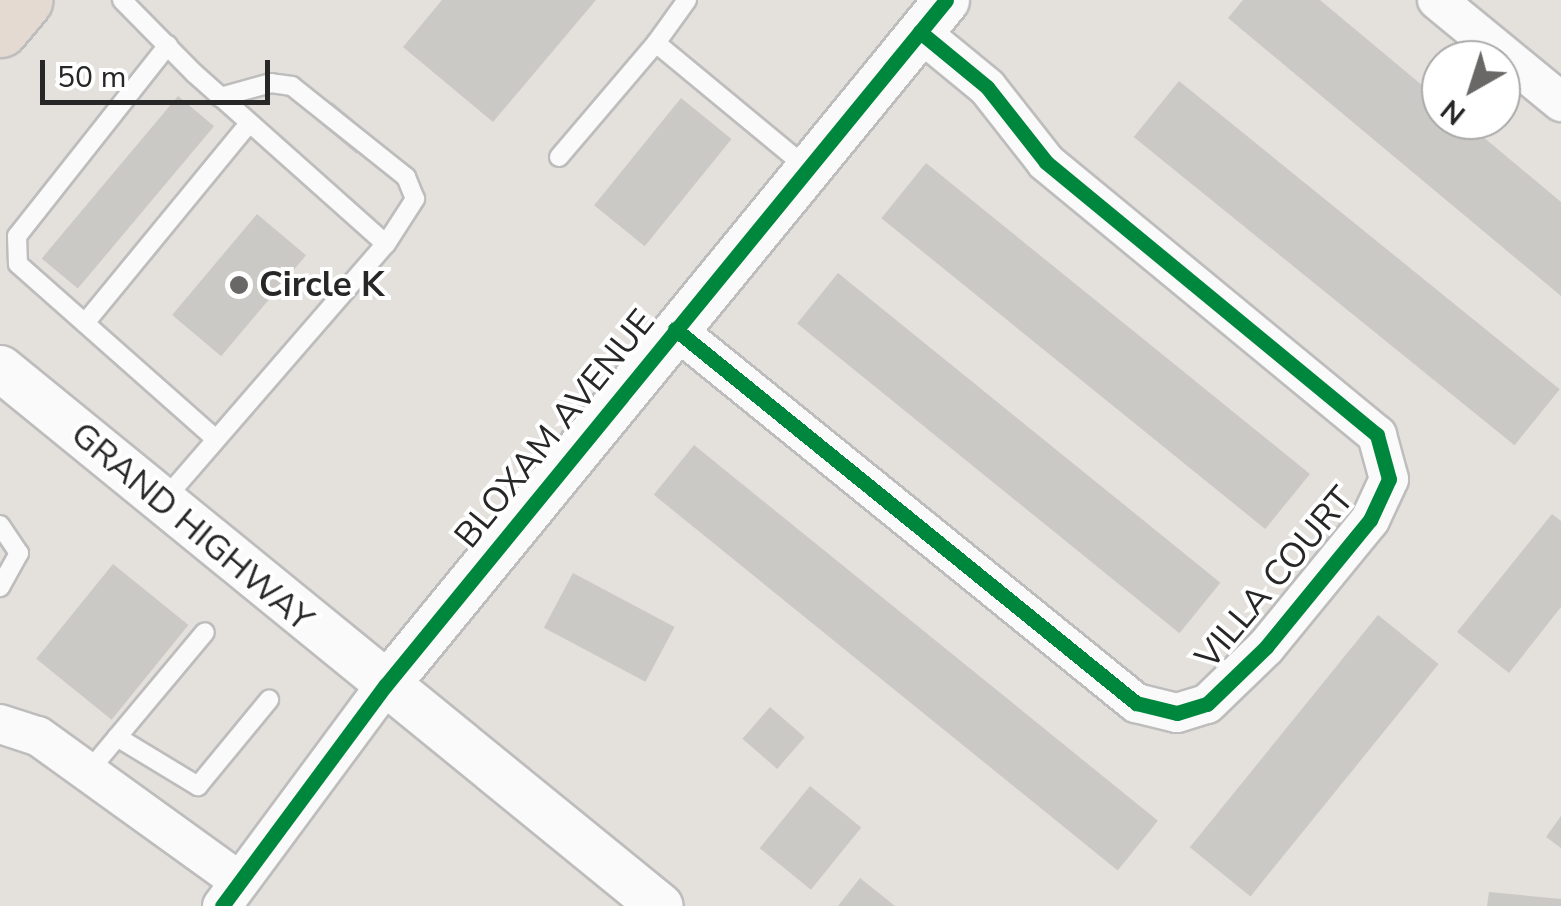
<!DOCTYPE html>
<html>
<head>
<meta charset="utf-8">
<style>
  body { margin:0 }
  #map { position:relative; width:1561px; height:906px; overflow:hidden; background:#e4e0dc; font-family:"Nunito Sans",sans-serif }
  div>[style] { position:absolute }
  .building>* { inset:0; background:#cbc9c6; transform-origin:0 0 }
  .roads { filter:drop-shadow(2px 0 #bebdbd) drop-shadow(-2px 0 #bebdbd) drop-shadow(0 2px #bebdbd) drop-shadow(0 -2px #bebdbd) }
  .service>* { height:18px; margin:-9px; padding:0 9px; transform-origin:9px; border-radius:9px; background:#fbfafa }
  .minor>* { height:38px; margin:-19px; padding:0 19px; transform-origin:19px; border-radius:19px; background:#fbfafa }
  .tertiary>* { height:45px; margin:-22.5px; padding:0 22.5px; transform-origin:22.5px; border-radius:22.5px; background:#fbfafa }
  .trunk>* { height:55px; margin:-27.5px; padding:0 27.5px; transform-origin:27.5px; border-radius:27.5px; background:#e5dad2 }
  .cycleway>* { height:15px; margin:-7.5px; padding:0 7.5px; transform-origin:7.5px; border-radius:7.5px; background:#00873e }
  .dots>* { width:28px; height:28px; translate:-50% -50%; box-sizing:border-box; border:5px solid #fff; border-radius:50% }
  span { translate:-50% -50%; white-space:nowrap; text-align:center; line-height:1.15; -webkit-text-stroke:8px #fff; paint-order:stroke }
  .poi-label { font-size:35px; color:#272727; font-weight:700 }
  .left { translate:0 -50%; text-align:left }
  .street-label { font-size:35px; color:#272727 }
  .north { position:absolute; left:1421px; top:40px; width:100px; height:100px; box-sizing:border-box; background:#fff; border:2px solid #a9a9a9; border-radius:50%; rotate:219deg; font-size:28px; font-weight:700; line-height:40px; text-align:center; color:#272727 }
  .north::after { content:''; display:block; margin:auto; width:35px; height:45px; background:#696866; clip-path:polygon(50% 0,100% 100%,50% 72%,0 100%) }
  .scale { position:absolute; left:40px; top:60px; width:230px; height:45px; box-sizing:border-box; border:5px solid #272727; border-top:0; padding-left:12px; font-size:30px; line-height:35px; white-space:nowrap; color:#272727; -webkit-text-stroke:8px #fff; paint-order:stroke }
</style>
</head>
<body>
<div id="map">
  <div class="building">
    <div style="clip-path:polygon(442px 0,596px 0,493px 122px,403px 47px)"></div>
    <div style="clip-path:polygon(1243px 0,1320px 0,1441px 101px,1441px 120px,1463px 120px,1561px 202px,1561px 296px,1228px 18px)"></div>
    <div style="left:1179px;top:81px;width:490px;height:72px;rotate:39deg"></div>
    <div style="left:178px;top:96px;width:47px;height:212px;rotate:40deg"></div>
    <div style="left:681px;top:98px;width:65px;height:138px;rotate:39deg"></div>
    <div style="left:332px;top:102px;width:52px;height:24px;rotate:40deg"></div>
    <div style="left:926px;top:163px;width:494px;height:71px;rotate:39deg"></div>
    <div style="left:257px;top:214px;width:64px;height:132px;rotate:40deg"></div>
    <div style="left:838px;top:273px;width:492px;height:65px;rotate:39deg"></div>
    <div style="left:694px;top:445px;width:597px;height:64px;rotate:39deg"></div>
    <div style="clip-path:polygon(1552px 514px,1561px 521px,1561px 607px,1509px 673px,1457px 632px)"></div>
    <div style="left:113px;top:564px;width:97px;height:122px;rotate:39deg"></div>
    <div style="left:573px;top:573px;width:115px;height:62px;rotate:28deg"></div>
    <div style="left:1378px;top:615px;width:78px;height:299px;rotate:39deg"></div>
    <div style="left:770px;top:707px;width:46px;height:42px;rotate:41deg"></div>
    <div style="left:810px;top:786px;width:66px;height:80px;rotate:39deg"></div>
    <div style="clip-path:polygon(1561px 816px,1561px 848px,1546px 837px)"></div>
    <div style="clip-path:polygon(860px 878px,895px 906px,838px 906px)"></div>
    <div style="clip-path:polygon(1489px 892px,1561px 899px,1561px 906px,1487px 906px)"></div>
  </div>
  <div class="roads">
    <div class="service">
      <div style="left:122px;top:0;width:103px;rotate:45.4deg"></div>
      <div style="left:194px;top:73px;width:257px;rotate:41.7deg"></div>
      <div style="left:687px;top:0;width:53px;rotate:125.8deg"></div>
      <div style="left:656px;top:43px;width:196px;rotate:39.6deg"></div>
      <div style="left:168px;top:45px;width:243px;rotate:128.3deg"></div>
      <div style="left:17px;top:236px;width:28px;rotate:88deg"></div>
      <div style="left:18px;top:264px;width:264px;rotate:41.5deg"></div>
      <div style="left:559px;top:157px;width:150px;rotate:-49.6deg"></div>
      <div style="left:85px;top:323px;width:259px;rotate:-50.6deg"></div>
      <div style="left:163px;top:501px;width:340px;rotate:-49.1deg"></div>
      <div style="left:386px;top:244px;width:54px;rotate:-57.2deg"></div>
      <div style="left:415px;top:199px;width:24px;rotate:-112deg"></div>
      <div style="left:406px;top:177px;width:146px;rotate:-141.4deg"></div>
      <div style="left:292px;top:86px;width:21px;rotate:-172deg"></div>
      <div style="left:271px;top:83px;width:53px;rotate:164.6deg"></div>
      <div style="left:0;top:525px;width:34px;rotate:56deg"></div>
      <div style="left:19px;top:553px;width:39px;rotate:119deg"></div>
      <div style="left:117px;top:737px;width:95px;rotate:31.2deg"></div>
      <div style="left:198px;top:786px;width:112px;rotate:-50.5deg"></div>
      <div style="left:88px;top:772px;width:182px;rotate:-50.1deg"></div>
    </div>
    <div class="minor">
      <div style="left:1437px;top:0;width:161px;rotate:39.4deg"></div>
      <div style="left:675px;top:329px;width:594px;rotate:39.05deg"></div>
      <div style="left:1136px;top:703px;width:42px;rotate:13.7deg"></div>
      <div style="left:1177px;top:713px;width:31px;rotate:-17deg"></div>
      <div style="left:1207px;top:704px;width:82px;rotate:-44deg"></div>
      <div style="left:1266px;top:647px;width:164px;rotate:-50.7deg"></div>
      <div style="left:1370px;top:520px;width:45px;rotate:-65.1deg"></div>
      <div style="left:1389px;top:479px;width:46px;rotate:-105.3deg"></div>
      <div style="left:1377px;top:435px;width:429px;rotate:-140.5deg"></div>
      <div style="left:1046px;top:162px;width:95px;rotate:-128.2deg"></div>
      <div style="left:987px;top:87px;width:87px;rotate:-140.6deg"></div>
      <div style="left:0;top:724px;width:40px;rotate:18deg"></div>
      <div style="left:38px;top:736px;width:248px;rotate:35.8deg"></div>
      <div style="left:222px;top:906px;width:274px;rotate:-53.5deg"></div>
    </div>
    <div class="tertiary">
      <div style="left:0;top:368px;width:851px;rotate:39.19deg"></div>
      <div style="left:385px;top:686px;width:886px;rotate:-50.72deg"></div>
    </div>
    <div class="trunk">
      <div style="left:0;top:29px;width:38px;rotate:-50deg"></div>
    </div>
  </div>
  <div class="cycleway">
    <div style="left:675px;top:329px;width:594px;rotate:39.05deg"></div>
    <div style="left:1136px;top:703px;width:42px;rotate:13.7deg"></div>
    <div style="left:1177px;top:713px;width:31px;rotate:-17deg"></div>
    <div style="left:1207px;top:704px;width:82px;rotate:-44deg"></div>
    <div style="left:1266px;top:647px;width:164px;rotate:-50.7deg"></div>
    <div style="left:1370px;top:520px;width:45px;rotate:-65.1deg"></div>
    <div style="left:1389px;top:479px;width:46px;rotate:-105.3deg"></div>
    <div style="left:1377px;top:435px;width:429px;rotate:-140.5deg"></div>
    <div style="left:1046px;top:162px;width:95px;rotate:-128.2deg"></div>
    <div style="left:987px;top:87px;width:87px;rotate:-140.6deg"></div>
    <div style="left:222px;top:906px;width:274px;rotate:-53.5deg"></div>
    <div style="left:385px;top:686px;width:886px;rotate:-50.72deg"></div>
  </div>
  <div class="dots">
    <div style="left:239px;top:285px;background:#696866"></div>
  </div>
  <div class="poi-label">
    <span class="left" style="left:259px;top:285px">Circle K</span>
  </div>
  <div class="street-label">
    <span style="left:555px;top:429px;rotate:-51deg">BLOXAM AVENUE</span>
    <span style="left:192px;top:527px;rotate:40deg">GRAND HIGHWAY</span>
    <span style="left:1275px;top:578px;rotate:-50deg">VILLA COURT</span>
  </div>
  <div class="north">N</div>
  <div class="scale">50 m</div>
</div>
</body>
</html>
